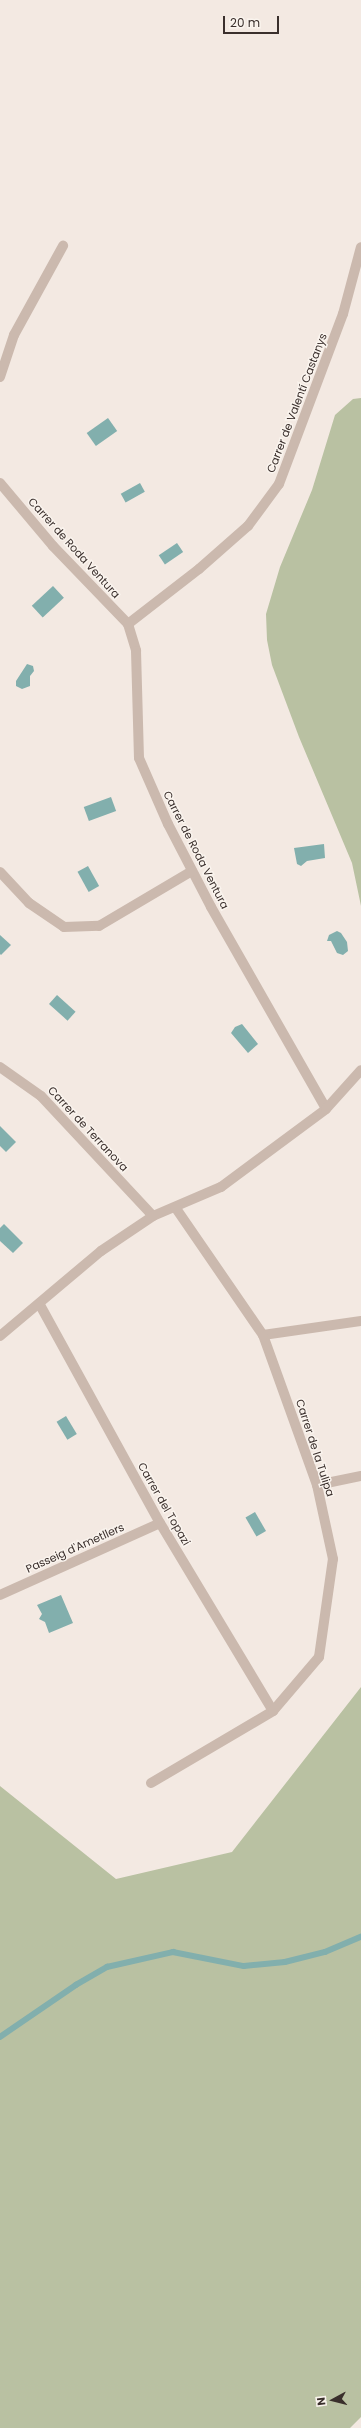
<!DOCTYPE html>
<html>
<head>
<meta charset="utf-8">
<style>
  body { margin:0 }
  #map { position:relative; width:361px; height:2428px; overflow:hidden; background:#f3e9e2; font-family:Poppins,sans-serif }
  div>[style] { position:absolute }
  .green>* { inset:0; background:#b9c1a2 }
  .water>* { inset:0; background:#82afad; transform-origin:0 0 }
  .stream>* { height:5.5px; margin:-2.75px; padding:0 2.75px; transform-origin:2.75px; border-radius:2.75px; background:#82afad }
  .minor>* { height:10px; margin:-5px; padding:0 5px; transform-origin:5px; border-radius:5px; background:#cbb9ae }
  span { translate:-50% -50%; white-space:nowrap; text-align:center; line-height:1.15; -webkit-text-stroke:3px #faf4ee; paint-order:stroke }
  .street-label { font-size:11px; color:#3a2f2c }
  .north { position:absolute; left:313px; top:2380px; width:40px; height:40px; -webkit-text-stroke:3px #faf4ee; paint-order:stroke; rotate:263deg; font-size:11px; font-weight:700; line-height:16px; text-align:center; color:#3a2f2c }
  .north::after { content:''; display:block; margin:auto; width:14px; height:18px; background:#3a2f2c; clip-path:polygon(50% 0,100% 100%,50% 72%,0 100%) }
  .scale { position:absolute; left:223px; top:16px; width:56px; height:18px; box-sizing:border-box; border:2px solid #3a2f2c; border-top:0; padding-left:5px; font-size:12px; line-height:14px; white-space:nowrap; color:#3a2f2c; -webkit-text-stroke:3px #faf4ee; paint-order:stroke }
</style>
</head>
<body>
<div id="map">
  <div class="green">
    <div style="clip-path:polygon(361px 398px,361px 906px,352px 863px,299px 737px,272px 665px,267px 640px,266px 614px,280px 567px,312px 490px,335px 415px,353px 399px)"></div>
    <div style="clip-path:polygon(361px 1687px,361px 2417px,350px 2428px,0 2428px,0 1786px,116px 1879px,232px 1852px)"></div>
  </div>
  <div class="water">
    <div style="left:108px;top:418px;width:16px;height:26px;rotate:55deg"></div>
    <div style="left:140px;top:483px;width:10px;height:22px;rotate:61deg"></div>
    <div style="left:177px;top:543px;width:11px;height:22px;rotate:56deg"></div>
    <div style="left:53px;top:586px;width:16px;height:29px;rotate:47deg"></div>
    <div style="clip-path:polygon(27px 664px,33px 666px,34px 671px,30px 676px,30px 686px,22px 689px,16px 686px,16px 681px)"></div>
    <div style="left:111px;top:797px;width:15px;height:29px;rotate:70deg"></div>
    <div style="clip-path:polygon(324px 844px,325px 858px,307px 861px,301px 866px,297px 864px,294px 848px)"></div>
    <div style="left:88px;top:866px;width:23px;height:12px;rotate:61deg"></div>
    <div style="clip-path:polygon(337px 931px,341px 933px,347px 942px,348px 951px,343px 955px,337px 953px,331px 941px,327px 941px,329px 935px)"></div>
    <div style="clip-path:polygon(0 935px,11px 945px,1px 955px,0 954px)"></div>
    <div style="left:57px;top:995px;width:25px;height:12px;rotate:42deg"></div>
    <div style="clip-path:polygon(242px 1024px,258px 1044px,248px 1053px,231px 1033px,235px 1027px)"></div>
    <div style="clip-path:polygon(0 1126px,16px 1142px,6px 1152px,0 1146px)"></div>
    <div style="clip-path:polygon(4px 1224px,23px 1243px,13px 1253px,0 1241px,0 1228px)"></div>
    <div style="left:66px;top:1416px;width:21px;height:11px;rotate:59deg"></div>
    <div style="left:255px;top:1512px;width:22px;height:11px;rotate:60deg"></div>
    <div style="clip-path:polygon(61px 1595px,73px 1623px,49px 1633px,45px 1622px,39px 1619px,42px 1614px,37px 1605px)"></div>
  </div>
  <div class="stream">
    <div style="left:0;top:2037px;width:92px;rotate:-34.4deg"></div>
    <div style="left:76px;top:1985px;width:36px;rotate:-30deg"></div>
    <div style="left:107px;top:1967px;width:68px;rotate:-12.8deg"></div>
    <div style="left:173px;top:1952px;width:72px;rotate:11.2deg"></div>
    <div style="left:244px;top:1966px;width:41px;rotate:-5.6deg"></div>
    <div style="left:285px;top:1962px;width:41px;rotate:-14deg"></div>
    <div style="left:325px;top:1952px;width:39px;rotate:-23deg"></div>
  </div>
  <div class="minor">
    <div style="left:0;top:377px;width:44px;rotate:-71.6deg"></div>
    <div style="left:14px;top:335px;width:102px;rotate:-61.2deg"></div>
    <div style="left:0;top:483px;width:82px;rotate:49.9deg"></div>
    <div style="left:53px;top:546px;width:108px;rotate:46.1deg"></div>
    <div style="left:128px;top:624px;width:28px;rotate:73deg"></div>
    <div style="left:136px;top:651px;width:107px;rotate:88.4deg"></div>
    <div style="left:139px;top:758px;width:72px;rotate:66.3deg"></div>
    <div style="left:168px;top:824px;width:93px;rotate:62.6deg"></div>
    <div style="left:211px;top:907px;width:232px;rotate:60.3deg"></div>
    <div style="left:128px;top:624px;width:90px;rotate:-37.8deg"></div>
    <div style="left:199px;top:569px;width:65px;rotate:-41.3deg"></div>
    <div style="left:248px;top:526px;width:52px;rotate:-53.6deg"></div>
    <div style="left:279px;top:484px;width:182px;rotate:-69.4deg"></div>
    <div style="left:343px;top:314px;width:69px;rotate:-75deg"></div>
    <div style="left:0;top:872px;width:42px;rotate:46.9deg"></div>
    <div style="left:29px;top:903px;width:42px;rotate:34.4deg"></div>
    <div style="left:64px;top:927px;width:35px;rotate:-2deg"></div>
    <div style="left:99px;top:926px;width:108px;rotate:-30.6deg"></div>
    <div style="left:0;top:1067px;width:50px;rotate:35.3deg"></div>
    <div style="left:41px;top:1096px;width:164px;rotate:47deg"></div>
    <div style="left:40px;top:1305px;width:249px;rotate:61.2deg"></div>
    <div style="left:160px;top:1523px;width:219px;rotate:59deg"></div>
    <div style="left:263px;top:1335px;width:99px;rotate:-8.1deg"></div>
    <div style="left:0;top:1336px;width:132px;rotate:-40.1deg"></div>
    <div style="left:101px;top:1251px;width:63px;rotate:-33.9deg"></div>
    <div style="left:153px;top:1216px;width:74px;rotate:-23.1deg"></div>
    <div style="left:221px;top:1187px;width:131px;rotate:-36.6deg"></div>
    <div style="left:326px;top:1109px;width:52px;rotate:-48.1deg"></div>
    <div style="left:317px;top:1485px;width:45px;rotate:-11.6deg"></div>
    <div style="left:0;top:1595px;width:175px;rotate:-24.2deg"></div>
    <div style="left:151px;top:1783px;width:142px;rotate:-30.5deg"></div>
    <div style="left:273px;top:1711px;width:71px;rotate:-49.6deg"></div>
    <div style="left:319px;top:1657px;width:99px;rotate:-81.9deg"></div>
    <div style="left:333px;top:1559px;width:76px;rotate:-102.2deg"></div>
    <div style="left:317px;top:1485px;width:159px;rotate:-109.8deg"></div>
    <div style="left:263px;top:1335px;width:155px;rotate:-124.5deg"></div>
  </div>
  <div class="street-label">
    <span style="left:297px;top:403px;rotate:-69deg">Carrer de Valentí Castanys</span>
    <span style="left:74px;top:548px;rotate:48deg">Carrer de Roda Ventura</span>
    <span style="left:196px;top:850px;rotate:63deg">Carrer de Roda Ventura</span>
    <span style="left:88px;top:1129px;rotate:47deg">Carrer de Terranova</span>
    <span style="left:315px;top:1448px;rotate:72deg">Carrer de la Tulipa</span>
    <span style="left:164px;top:1504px;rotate:60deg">Carrer del Topazi</span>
    <span style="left:75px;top:1548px;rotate:-24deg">Passeig d'Ametllers</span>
  </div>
  <div class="north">N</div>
  <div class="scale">20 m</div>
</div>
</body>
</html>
